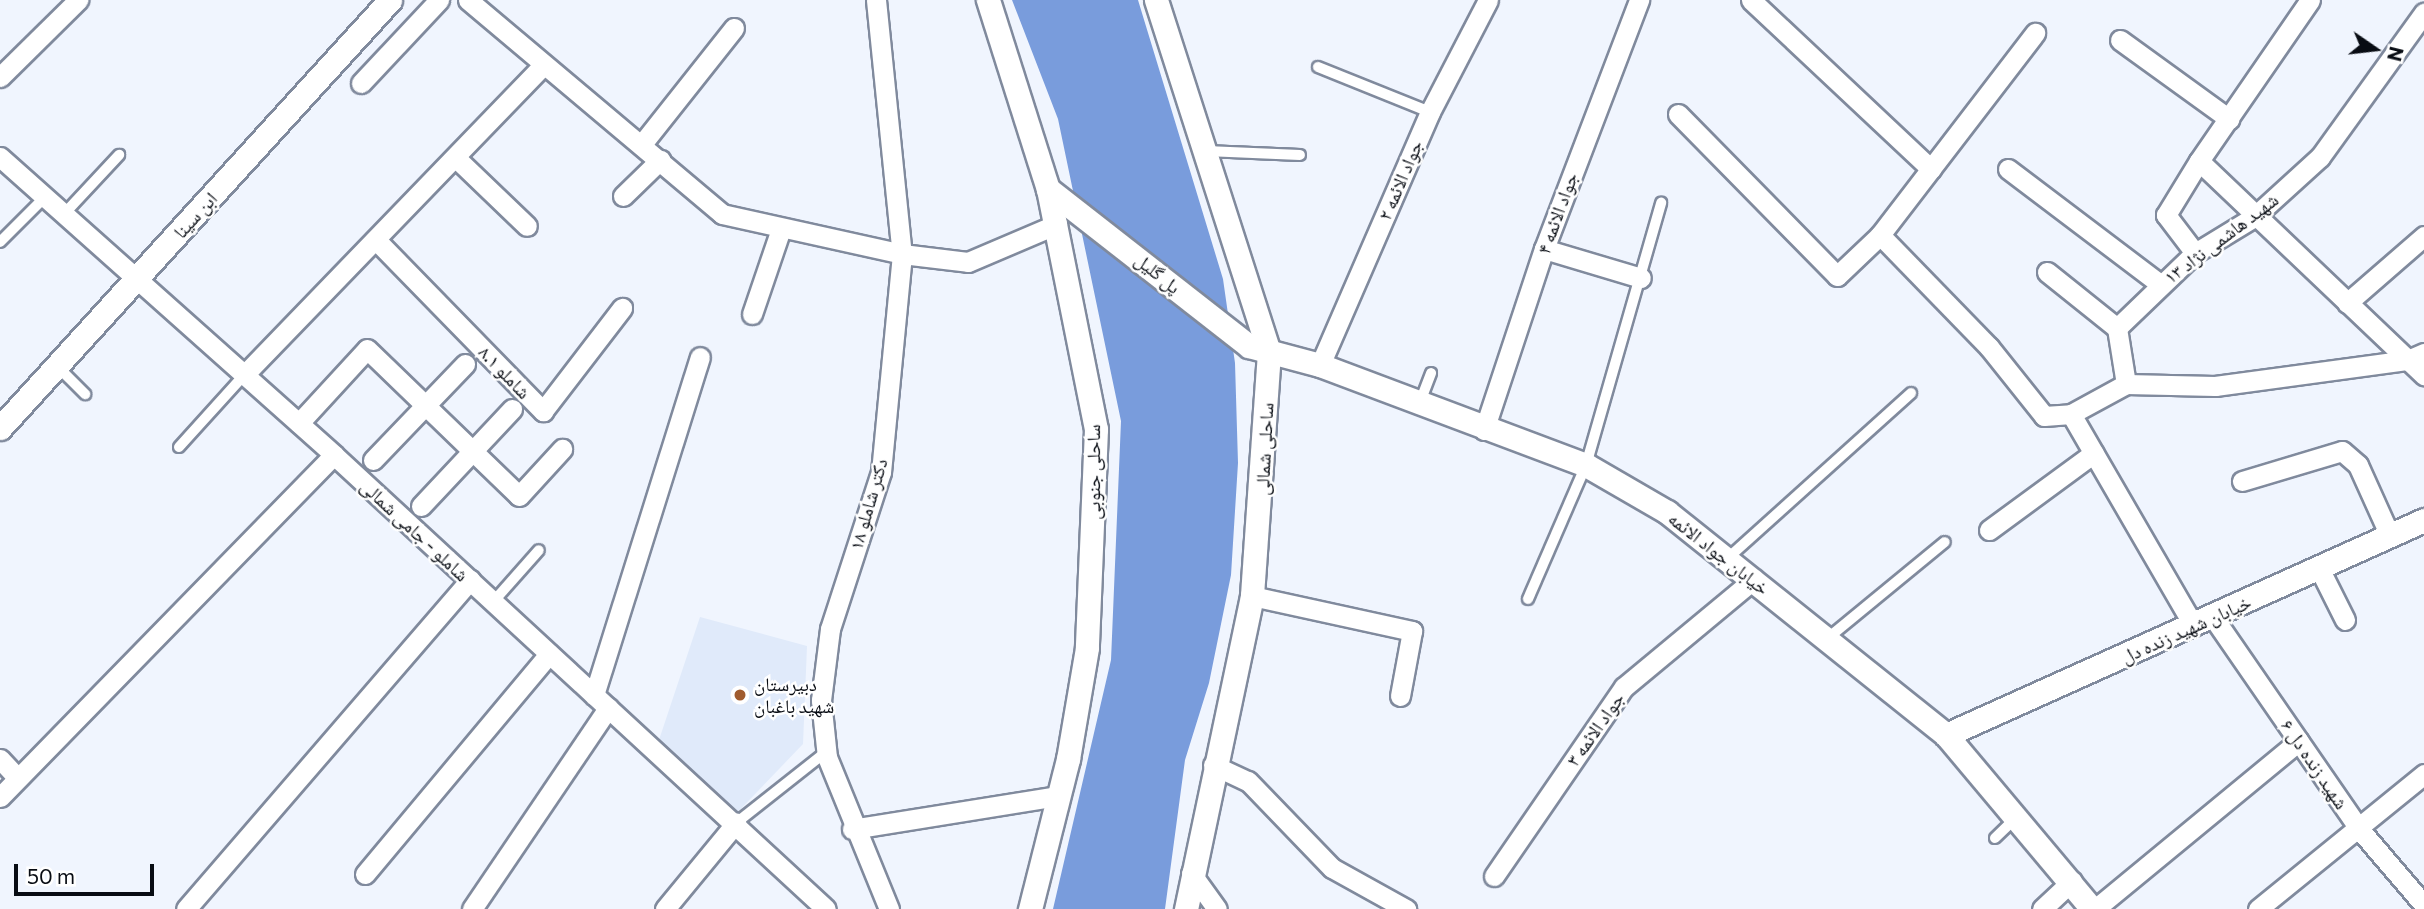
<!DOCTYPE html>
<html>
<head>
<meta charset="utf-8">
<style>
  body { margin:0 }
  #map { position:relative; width:2424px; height:909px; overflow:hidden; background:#f0f5fe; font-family:Commissioner,"Noto Naskh Arabic",sans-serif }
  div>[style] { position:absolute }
  .built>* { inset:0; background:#e0eafa }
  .water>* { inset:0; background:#799cdc }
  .roads { filter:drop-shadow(2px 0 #808a9d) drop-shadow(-2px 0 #808a9d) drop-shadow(0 2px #808a9d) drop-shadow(0 -2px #808a9d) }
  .service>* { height:10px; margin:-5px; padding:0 5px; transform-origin:5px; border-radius:5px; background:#fff }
  .minor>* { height:19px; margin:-9.5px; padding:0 9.5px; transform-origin:9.5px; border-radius:9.5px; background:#fff }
  .tertiary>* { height:23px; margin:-11.5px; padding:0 11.5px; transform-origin:11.5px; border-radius:11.5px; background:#fff }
  .dots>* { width:19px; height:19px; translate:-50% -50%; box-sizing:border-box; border:4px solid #fff; border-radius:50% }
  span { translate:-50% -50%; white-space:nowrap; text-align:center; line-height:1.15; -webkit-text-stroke:5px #fff; paint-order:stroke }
  .street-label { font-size:19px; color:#080c13 }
  .poi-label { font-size:19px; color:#080c13 }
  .left { translate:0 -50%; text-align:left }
  .north { position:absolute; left:2340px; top:14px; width:70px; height:70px; -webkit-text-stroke:5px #fff; paint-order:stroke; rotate:104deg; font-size:19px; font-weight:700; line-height:28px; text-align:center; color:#080c13 }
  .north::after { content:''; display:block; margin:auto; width:24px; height:32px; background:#080c13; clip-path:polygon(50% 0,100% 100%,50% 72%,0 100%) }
  .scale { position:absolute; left:14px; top:864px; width:140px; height:32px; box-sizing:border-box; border:4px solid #080c13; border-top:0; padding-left:9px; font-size:21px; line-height:24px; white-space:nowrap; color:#080c13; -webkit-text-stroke:5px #fff; paint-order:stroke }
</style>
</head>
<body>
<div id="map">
  <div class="built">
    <div style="clip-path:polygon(700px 617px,807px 646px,803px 744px,731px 819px,655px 752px)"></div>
  </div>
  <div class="water">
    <div style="clip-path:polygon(1012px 0,1138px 0,1223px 279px,1235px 363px,1238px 463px,1231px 575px,1209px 683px,1185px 760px,1165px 909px,1053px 909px,1111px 660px,1121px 421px,1058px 119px)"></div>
  </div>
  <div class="roads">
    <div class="service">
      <div style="left:1318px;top:67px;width:121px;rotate:21.9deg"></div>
      <div style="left:1206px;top:151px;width:94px;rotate:2.4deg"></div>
      <div style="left:64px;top:214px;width:81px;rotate:-47deg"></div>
      <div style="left:0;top:242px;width:64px;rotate:-45deg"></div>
      <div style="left:57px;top:366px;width:40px;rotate:45deg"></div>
      <div style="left:1420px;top:402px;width:31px;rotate:-69deg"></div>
      <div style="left:179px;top:447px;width:97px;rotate:-47.9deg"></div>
      <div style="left:1729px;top:557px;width:245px;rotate:-42deg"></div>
      <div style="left:1528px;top:599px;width:146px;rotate:-66.6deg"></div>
      <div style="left:1586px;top:465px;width:273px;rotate:-74deg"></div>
      <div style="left:493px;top:602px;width:69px;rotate:-48.5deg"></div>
      <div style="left:1828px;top:638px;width:151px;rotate:-39.4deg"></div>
      <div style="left:736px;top:823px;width:115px;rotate:-38.3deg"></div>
      <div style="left:1995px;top:838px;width:29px;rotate:-44deg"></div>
    </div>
    <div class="minor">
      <div style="left:468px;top:0;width:332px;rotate:40.1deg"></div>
      <div style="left:722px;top:214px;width:184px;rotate:12.5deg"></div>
      <div style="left:902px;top:254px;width:66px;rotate:6.9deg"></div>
      <div style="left:968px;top:262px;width:97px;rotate:-23.1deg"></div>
      <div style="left:876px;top:0;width:255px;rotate:84.2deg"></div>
      <div style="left:902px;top:254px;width:219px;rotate:95.5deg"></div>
      <div style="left:881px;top:472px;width:165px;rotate:108deg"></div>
      <div style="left:830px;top:629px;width:72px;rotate:97.2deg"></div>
      <div style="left:821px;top:700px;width:57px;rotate:84deg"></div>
      <div style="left:827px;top:757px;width:164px;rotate:67.8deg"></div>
      <div style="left:1751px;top:0;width:247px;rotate:43.2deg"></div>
      <div style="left:2310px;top:0;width:196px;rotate:124.6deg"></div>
      <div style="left:2199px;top:161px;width:311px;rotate:43.6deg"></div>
      <div style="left:2120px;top:40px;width:135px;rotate:35.9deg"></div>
      <div style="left:0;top:77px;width:110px;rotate:-44.6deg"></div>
      <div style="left:361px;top:83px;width:114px;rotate:-46.8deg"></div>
      <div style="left:1678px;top:114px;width:227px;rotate:45.5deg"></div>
      <div style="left:1837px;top:276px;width:59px;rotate:-43.6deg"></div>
      <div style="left:1880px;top:235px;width:255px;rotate:-52.5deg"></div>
      <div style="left:642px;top:144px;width:148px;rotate:-51.6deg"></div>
      <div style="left:0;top:157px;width:448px;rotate:41.7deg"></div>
      <div style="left:334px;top:455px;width:669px;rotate:42.7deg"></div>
      <div style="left:456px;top:158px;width:98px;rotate:43.8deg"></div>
      <div style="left:2008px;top:169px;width:191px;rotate:37.1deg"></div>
      <div style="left:623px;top:196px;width:52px;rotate:-44.2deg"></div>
      <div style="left:1880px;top:235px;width:156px;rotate:45.8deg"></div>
      <div style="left:1989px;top:347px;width:88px;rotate:51.4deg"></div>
      <div style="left:2044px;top:416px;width:27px;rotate:-4deg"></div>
      <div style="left:2071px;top:414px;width:63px;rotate:-28.6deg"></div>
      <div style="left:377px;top:241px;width:238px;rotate:45.7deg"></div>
      <div style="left:543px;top:411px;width:130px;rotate:-52.5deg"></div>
      <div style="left:1544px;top:249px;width:101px;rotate:16.6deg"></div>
      <div style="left:2195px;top:253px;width:48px;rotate:-127.3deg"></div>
      <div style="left:2166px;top:215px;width:63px;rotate:-58.6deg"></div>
      <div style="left:2047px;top:272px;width:90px;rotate:38.7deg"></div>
      <div style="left:2347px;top:303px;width:102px;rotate:-41deg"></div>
      <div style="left:752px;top:314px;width:90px;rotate:-71.2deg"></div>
      <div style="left:2117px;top:328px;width:108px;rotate:-43.9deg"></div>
      <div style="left:2195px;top:253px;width:69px;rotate:-31.4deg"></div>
      <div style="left:2254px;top:217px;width:89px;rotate:-42.3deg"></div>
      <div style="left:2320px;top:157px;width:178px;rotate:-54.2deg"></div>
      <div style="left:2117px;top:328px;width:57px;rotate:80.9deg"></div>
      <div style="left:2126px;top:384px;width:89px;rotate:1.3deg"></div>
      <div style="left:2215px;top:386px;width:195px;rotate:-7.7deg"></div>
      <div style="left:2408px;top:360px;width:17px;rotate:-24deg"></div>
      <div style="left:1320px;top:365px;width:276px;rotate:-66.5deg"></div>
      <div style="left:1430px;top:112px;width:126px;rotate:-62.6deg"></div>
      <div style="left:244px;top:375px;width:429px;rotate:-46deg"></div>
      <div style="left:2071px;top:414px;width:245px;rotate:59.9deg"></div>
      <div style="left:299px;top:423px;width:100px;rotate:-47.4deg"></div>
      <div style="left:367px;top:349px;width:211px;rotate:44deg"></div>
      <div style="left:519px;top:496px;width:64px;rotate:-47.5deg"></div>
      <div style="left:1484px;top:430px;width:191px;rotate:-71.7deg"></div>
      <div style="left:1544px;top:249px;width:267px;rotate:-69.1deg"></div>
      <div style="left:373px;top:460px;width:133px;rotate:-46.2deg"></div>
      <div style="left:2242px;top:481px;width:104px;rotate:-16.7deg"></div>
      <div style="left:2342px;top:451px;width:21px;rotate:41deg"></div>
      <div style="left:2358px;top:465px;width:78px;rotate:65.7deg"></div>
      <div style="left:421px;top:506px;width:133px;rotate:-46.8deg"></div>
      <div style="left:1989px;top:530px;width:130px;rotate:-36.3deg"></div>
      <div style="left:2319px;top:568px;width:58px;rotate:63.4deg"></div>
      <div style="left:1252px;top:596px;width:164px;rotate:12.3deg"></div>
      <div style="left:1412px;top:631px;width:66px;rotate:100.5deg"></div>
      <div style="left:2213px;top:617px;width:259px;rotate:55.4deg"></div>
      <div style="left:2360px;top:830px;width:99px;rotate:49.5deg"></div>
      <div style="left:594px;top:695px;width:354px;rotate:-72.6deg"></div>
      <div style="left:0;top:759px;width:26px;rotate:47deg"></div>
      <div style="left:1213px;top:765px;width:38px;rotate:25deg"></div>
      <div style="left:1248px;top:781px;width:121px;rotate:46deg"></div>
      <div style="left:1332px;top:868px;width:85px;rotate:29deg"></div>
      <div style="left:0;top:797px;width:478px;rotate:-45.7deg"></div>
      <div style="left:852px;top:829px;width:209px;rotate:-9.1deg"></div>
      <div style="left:1191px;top:873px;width:44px;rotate:54.2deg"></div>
      <div style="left:365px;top:874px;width:287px;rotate:-50.1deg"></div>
      <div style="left:1494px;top:876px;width:229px;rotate:-55.5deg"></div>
      <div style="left:1624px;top:687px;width:169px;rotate:-39.7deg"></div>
      <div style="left:186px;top:909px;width:435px;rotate:-49.2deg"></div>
      <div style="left:472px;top:909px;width:243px;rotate:-55.9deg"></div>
      <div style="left:665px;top:909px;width:112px;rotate:-50.5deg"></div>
      <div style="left:2042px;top:909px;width:41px;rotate:-43deg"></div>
      <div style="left:2095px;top:909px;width:264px;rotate:-39.5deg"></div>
      <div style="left:2258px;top:909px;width:214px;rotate:-39.1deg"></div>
    </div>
    <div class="tertiary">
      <div style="left:988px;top:0;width:198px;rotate:72.4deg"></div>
      <div style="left:1048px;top:189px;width:245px;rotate:78.7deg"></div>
      <div style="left:1096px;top:429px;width:219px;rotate:92.4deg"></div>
      <div style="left:1087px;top:648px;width:113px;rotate:99.7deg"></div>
      <div style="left:1068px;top:759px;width:155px;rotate:104.2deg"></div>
      <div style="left:1156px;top:0;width:370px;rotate:72.2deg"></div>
      <div style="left:1269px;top:352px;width:245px;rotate:94deg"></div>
      <div style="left:1252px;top:596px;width:320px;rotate:101.9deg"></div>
      <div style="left:1048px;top:189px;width:255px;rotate:38deg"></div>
      <div style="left:1249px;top:346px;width:73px;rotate:15deg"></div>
      <div style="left:1320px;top:365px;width:284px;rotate:20.6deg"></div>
      <div style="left:1586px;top:465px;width:94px;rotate:30.1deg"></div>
      <div style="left:1667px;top:512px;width:357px;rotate:38.6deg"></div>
      <div style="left:1946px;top:735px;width:227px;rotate:50deg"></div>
      <div style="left:0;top:428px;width:579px;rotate:-47.66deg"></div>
      <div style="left:1946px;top:735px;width:524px;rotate:-24.22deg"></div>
    </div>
  </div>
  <div class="dots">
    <div style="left:740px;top:695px;background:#a05b2e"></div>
  </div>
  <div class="street-label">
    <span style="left:1400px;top:180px;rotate:-67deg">جواد الائمه ۲</span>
    <span style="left:1557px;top:213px;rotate:-70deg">جواد الائمه ۴</span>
    <span style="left:195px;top:215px;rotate:-48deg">ابن سینا</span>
    <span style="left:2221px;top:238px;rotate:-37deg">شهید هاشمی نژاد ۱۳</span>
    <span style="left:1158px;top:273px;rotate:39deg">پل گلیل</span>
    <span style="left:505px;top:372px;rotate:46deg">شاملو ۸.۱</span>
    <span style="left:1264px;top:449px;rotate:-87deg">ساحلی شمالی</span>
    <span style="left:1093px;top:472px;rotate:-90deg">ساحلی جنوبی</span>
    <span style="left:868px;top:504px;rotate:-74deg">دکتر شاملو ۱۸</span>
    <span style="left:415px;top:530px;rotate:43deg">شاملو - جامی شمالی</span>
    <span style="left:1719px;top:553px;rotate:38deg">خیابان جواد الائمه</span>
    <span style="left:2186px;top:629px;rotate:-24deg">خیابان شهید زنده دل</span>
    <span style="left:1595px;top:729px;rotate:-55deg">جواد الائمه ۳</span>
    <span style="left:2315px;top:764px;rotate:56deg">شهید زنده دل ۶</span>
  </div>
  <div class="poi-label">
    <span class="left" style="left:754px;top:695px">دبیرستان<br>شهید باغبان</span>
  </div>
  <div class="north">N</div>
  <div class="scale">50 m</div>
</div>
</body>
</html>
